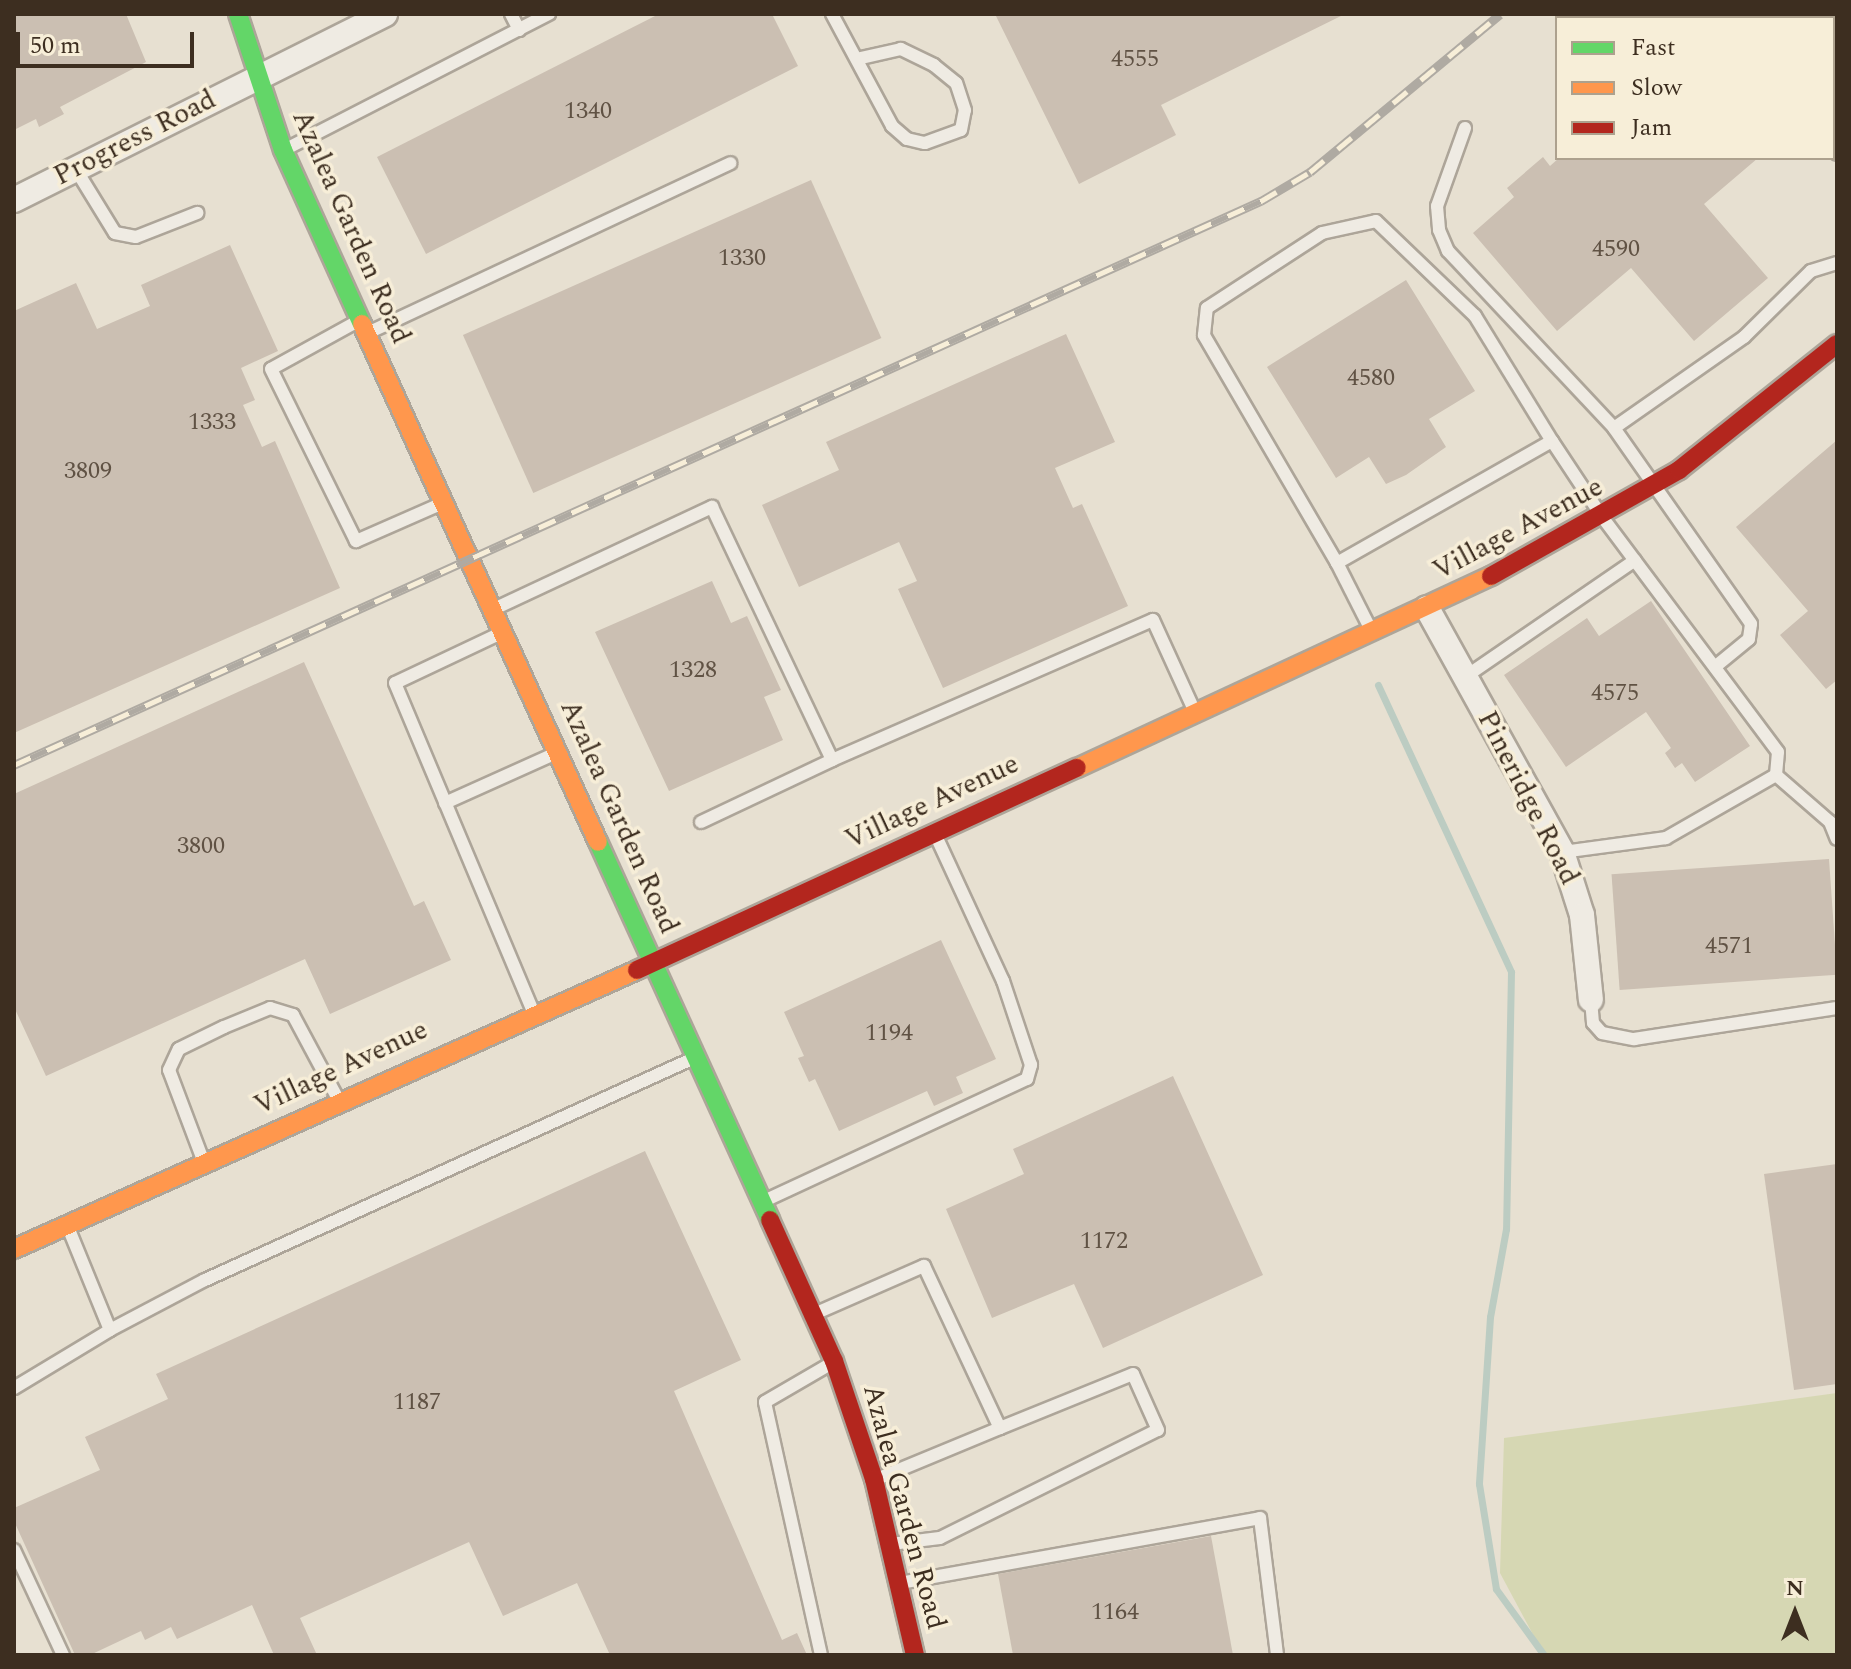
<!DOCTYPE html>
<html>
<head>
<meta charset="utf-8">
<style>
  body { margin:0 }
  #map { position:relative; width:1851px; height:1669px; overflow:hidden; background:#e7e0d1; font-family:Spectral,serif }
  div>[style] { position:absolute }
  .green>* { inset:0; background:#d6d7b3 }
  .stream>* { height:7px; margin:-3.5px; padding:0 3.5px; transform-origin:3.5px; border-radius:3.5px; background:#bcccc2 }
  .building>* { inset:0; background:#cbbfb2; transform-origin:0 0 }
  .roads { filter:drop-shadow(2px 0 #ada599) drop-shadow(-2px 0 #ada599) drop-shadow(0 2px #ada599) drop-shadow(0 -2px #ada599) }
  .lane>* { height:12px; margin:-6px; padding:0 6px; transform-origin:6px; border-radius:6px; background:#efebe3 }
  .street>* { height:24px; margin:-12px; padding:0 12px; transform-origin:12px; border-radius:12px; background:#efebe3 }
  .fast>* { height:18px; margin:-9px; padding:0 9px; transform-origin:9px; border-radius:9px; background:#63d668 }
  .slow>* { height:18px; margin:-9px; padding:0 9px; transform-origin:9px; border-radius:9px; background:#ff974d }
  .jam>* { height:18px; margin:-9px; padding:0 9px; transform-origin:9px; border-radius:9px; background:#b3261e }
  .rail>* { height:9px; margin-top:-4.5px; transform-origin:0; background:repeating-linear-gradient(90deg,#f7eed8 0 18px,#afaaa2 0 36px); box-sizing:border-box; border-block:2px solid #afaaa2 }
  span { translate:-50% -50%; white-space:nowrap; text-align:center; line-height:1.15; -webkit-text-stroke:7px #f7eed8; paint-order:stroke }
  .number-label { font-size:24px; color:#605244 }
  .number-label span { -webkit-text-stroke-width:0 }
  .street-label { font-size:28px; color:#3d2e20 }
  .frame { position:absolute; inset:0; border:16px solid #3d2e20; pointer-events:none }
  .legend { position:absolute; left:1555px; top:16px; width:280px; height:144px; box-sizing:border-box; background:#f7eed8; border:2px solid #ada18e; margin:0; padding:10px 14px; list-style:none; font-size:24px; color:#3d2e20 }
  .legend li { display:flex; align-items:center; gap:16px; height:40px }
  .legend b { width:40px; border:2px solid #ada18e }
  .north { position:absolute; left:1755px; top:1573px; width:80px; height:80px; -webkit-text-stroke:6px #f7eed8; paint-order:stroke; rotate:0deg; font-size:22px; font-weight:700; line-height:32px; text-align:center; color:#3d2e20 }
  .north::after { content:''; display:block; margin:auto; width:28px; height:36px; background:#3d2e20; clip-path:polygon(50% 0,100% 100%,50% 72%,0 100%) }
  .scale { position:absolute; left:16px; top:32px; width:178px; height:36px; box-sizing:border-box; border:4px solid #3d2e20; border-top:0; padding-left:10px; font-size:24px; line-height:28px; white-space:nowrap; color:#3d2e20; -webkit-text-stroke:6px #f7eed8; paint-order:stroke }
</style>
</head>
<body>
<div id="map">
  <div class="green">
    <div style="clip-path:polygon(1837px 1393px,1837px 1655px,1544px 1655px,1500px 1573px,1504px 1438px)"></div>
  </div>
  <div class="stream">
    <div style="left:1378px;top:685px;width:316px;rotate:65.1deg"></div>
    <div style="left:1511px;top:972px;width:257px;rotate:91.1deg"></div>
    <div style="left:1506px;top:1229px;width:89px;rotate:100.3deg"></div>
    <div style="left:1490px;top:1317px;width:167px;rotate:93.8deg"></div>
    <div style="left:1479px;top:1484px;width:106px;rotate:80.8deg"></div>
    <div style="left:1496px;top:1589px;width:82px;rotate:54deg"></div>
  </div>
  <div class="building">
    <div style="clip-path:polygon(14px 14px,126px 14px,146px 62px,60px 107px,64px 114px,39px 127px,36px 119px,14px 130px)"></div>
    <div style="clip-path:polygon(659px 14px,772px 14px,798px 66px,426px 254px,377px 157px)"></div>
    <div style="clip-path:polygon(995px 14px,1345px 14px,1161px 105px,1176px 135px,1079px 184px)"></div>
    <div style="clip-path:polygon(1543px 157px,1550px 166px,1559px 158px,1758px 158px,1704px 204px,1768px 278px,1694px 341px,1631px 268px,1557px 331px,1473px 233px,1514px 197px,1507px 188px)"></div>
    <div style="left:811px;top:180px;width:173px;height:381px;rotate:66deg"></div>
    <div style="clip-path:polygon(230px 245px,278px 351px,241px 368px,255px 400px,243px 405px,262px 447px,275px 441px,340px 588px,14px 733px,14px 311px,76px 283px,97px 329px,150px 306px,141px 285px)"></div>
    <div style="clip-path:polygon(1406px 280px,1475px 391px,1429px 419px,1446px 447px,1406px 475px,1386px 484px,1369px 457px,1336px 478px,1267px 367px)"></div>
    <div style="clip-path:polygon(1066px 334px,1115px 442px,1055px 468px,1073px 508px,1082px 504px,1128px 606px,943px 688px,898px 589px,917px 581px,899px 542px,799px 587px,762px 505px,839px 470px,826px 442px)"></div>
    <div style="clip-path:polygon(1837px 440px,1837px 680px,1826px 689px,1780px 635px,1808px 611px,1736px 527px)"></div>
    <div style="clip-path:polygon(712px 581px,731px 623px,747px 616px,781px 690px,764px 697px,783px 740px,669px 791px,595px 632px)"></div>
    <div style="clip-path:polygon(1651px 601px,1750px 746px,1695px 782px,1682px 763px,1675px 768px,1665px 753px,1671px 748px,1646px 712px,1566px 767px,1504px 675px,1587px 618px,1599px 636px)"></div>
    <div style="clip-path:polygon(304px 662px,414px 906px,424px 901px,451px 960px,330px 1014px,305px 959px,46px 1076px,14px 1007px,14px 794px)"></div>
    <div style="left:1829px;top:859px;width:116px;height:218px;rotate:86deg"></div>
    <div style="clip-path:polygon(941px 940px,996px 1059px,956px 1077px,963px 1093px,934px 1106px,927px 1091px,839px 1131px,815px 1079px,809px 1082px,798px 1058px,804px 1056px,784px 1012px)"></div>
    <div style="clip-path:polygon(1173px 1076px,1263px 1275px,1103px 1348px,1074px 1284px,992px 1318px,946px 1209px,1024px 1174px,1013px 1149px)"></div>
    <div style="clip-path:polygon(645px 1151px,741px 1360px,674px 1391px,782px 1640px,797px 1633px,807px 1655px,610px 1655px,577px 1583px,503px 1616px,469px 1542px,300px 1618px,317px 1655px,274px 1655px,252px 1605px,177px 1639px,171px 1627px,145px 1640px,141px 1631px,90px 1655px,75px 1655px,14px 1521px,14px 1508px,100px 1470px,85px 1437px,168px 1399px,156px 1374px)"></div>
    <div style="clip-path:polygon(1837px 1164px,1837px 1384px,1794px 1390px,1764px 1174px)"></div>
    <div style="clip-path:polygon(1211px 1536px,1233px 1655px,1013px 1655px,998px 1574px)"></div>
  </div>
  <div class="roads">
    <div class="lane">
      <div style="left:511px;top:14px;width:18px;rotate:63deg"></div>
      <div style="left:832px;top:14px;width:127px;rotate:61.8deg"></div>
      <div style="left:892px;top:126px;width:20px;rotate:41deg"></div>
      <div style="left:907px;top:139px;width:18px;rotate:13deg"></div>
      <div style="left:925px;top:143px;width:38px;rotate:-20deg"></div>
      <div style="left:961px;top:130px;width:20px;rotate:-79deg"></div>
      <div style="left:965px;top:110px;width:28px;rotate:-108deg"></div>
      <div style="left:956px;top:83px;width:28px;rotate:-141deg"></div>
      <div style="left:934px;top:65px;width:37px;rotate:-154deg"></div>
      <div style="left:901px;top:49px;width:45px;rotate:167.2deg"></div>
      <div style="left:1813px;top:18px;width:6px;rotate:-39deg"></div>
      <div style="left:1465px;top:128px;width:83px;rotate:109.7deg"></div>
      <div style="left:1437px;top:206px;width:24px;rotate:85deg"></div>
      <div style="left:1439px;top:230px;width:23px;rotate:67deg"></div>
      <div style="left:1448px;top:251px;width:243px;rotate:46.8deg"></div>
      <div style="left:1614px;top:428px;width:239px;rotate:55deg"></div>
      <div style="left:1751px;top:624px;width:15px;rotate:98deg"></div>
      <div style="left:1749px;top:639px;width:43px;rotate:140.7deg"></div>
      <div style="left:286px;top:149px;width:296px;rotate:-27.2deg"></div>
      <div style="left:1833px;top:149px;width:6px;rotate:51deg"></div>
      <div style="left:75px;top:168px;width:76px;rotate:58.4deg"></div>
      <div style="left:115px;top:233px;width:21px;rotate:11deg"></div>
      <div style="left:136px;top:237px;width:66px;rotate:-21.5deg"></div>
      <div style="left:358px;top:321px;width:99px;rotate:151.1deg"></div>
      <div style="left:271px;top:369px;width:192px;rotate:63.7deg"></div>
      <div style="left:356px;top:541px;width:95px;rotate:-23.6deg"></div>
      <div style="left:370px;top:332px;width:398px;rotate:-25.1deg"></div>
      <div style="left:1614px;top:428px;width:159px;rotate:-35deg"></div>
      <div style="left:1744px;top:337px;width:94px;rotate:-44.6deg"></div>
      <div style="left:1811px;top:271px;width:27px;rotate:-17deg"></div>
      <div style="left:1337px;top:563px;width:264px;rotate:-120.3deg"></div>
      <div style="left:1204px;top:335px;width:27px;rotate:-84deg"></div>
      <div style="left:1207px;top:308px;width:137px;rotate:-33.1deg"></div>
      <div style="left:1322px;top:233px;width:55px;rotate:-12.5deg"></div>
      <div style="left:1376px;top:221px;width:137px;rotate:43.8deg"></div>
      <div style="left:1475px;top:316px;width:147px;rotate:58.4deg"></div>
      <div style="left:494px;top:609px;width:241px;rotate:-25.1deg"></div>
      <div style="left:712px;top:507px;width:280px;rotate:64.6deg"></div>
      <div style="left:832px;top:760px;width:350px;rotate:-23.6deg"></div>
      <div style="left:1153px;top:620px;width:99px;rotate:65.5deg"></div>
      <div style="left:1370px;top:628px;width:73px;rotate:-116.9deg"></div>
      <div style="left:1337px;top:563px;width:247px;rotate:-29.6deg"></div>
      <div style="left:1552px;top:441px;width:92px;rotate:56.5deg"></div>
      <div style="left:1603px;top:518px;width:292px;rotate:53.2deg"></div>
      <div style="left:1778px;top:752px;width:23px;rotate:95deg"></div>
      <div style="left:1776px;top:775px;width:127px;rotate:150.2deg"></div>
      <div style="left:1666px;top:838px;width:105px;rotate:172.3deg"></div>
      <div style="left:501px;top:633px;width:117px;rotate:154.7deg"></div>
      <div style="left:395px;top:683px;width:357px;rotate:67.2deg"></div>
      <div style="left:1465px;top:677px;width:206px;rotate:-34.5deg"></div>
      <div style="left:1776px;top:775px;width:72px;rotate:41deg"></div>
      <div style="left:1830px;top:822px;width:18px;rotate:68deg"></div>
      <div style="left:445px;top:803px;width:122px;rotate:-24.2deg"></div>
      <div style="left:701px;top:822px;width:145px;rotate:-25.3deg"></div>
      <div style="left:1591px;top:1000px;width:23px;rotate:85deg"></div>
      <div style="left:1593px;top:1023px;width:13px;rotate:48deg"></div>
      <div style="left:1602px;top:1033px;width:33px;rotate:11deg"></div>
      <div style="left:1634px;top:1039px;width:205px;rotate:-8.7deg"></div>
      <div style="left:203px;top:1160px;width:96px;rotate:-110.7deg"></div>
      <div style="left:169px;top:1070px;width:23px;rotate:-65deg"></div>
      <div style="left:179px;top:1049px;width:50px;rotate:-26.1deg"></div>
      <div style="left:224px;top:1027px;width:50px;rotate:-22.4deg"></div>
      <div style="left:270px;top:1008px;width:24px;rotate:17deg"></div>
      <div style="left:293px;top:1015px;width:93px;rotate:61.8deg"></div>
      <div style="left:764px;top:1201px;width:290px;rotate:-24.9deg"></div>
      <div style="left:1027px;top:1079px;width:15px;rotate:-74deg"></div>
      <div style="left:1031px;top:1065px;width:89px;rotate:-108.4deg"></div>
      <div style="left:1003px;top:981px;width:160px;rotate:-114.8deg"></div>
      <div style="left:814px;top:1314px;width:120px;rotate:-23.6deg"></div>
      <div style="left:924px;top:1266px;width:179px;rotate:64.9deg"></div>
      <div style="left:1000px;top:1428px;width:133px;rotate:157.5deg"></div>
      <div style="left:110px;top:1330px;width:107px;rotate:-27.8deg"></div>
      <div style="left:205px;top:1280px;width:537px;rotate:-24.42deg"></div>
      <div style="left:14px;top:1388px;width:112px;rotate:-31.1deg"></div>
      <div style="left:110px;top:1330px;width:111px;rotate:-112.2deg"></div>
      <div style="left:891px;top:1544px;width:49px;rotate:-7deg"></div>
      <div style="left:940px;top:1538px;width:243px;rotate:-26.4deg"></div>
      <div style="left:1158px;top:1430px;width:61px;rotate:-114.1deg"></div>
      <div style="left:1133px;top:1374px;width:144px;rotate:157.9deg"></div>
      <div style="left:14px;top:1550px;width:116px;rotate:65deg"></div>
      <div style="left:900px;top:1583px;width:366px;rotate:-10.2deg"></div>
      <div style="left:1260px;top:1518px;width:138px;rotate:82.9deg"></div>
      <div style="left:821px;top:1655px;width:259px;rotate:-102.5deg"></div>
      <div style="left:765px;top:1402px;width:78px;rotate:-30.2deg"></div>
    </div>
    <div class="street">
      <div style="left:14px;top:200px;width:415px;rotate:-26.6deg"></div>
      <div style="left:1427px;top:608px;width:279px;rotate:61deg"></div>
      <div style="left:1562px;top:852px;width:66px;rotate:72.4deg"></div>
      <div style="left:1582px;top:915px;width:85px;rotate:84deg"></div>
    </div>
    <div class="fast">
      <div style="left:238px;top:14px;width:143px;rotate:71.7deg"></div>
      <div style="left:283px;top:150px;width:191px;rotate:65.6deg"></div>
      <div style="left:598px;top:842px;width:415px;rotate:65.5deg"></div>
    </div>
    <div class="slow">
      <div style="left:362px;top:324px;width:569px;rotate:65.51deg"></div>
      <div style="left:1077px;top:768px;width:456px;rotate:-24.9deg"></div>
      <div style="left:14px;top:1249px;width:683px;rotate:-24.12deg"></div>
    </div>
    <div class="jam">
      <div style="left:1491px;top:576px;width:216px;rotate:-29.4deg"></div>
      <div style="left:1679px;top:470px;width:202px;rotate:-38.6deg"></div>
      <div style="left:637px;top:970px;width:484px;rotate:-24.7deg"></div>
      <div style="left:770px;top:1220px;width:155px;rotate:65.6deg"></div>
      <div style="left:834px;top:1361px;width:125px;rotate:71.3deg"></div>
      <div style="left:874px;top:1479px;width:181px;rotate:76.9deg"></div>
    </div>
  </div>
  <div class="rail">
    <div style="left:14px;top:765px;width:1369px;rotate:-24.34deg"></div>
    <div style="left:1261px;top:201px;width:57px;rotate:-30.6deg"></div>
    <div style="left:1310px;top:172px;width:247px;rotate:-39.7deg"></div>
  </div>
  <div class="number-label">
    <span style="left:1135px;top:60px">4555</span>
    <span style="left:588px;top:112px">1340</span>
    <span style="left:1616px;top:250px">4590</span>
    <span style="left:742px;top:259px">1330</span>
    <span style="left:1371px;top:379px">4580</span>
    <span style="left:212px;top:423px">1333</span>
    <span style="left:88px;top:472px">3809</span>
    <span style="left:693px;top:671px">1328</span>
    <span style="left:1615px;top:694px">4575</span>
    <span style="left:201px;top:847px">3800</span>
    <span style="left:1729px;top:947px">4571</span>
    <span style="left:889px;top:1034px">1194</span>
    <span style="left:1104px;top:1242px">1172</span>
    <span style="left:417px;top:1403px">1187</span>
    <span style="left:1115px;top:1613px">1164</span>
  </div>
  <div class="street-label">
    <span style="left:135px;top:138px;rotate:-27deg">Progress Road</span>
    <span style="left:351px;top:227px;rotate:66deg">Azalea Garden Road</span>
    <span style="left:1518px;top:529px;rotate:-28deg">Village Avenue</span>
    <span style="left:1528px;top:798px;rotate:63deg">Pineridge Road</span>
    <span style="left:932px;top:802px;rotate:-25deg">Village Avenue</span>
    <span style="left:619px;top:817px;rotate:66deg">Azalea Garden Road</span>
    <span style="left:341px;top:1068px;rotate:-25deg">Village Avenue</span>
    <span style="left:904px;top:1507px;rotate:75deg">Azalea Garden Road</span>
  </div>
  <div class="frame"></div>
  <ul class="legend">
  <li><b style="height:10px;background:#63d668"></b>Fast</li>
  <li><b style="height:10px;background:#ff974d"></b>Slow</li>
  <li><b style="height:10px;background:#b3261e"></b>Jam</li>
  </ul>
  <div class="north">N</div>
  <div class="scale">50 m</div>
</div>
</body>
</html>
